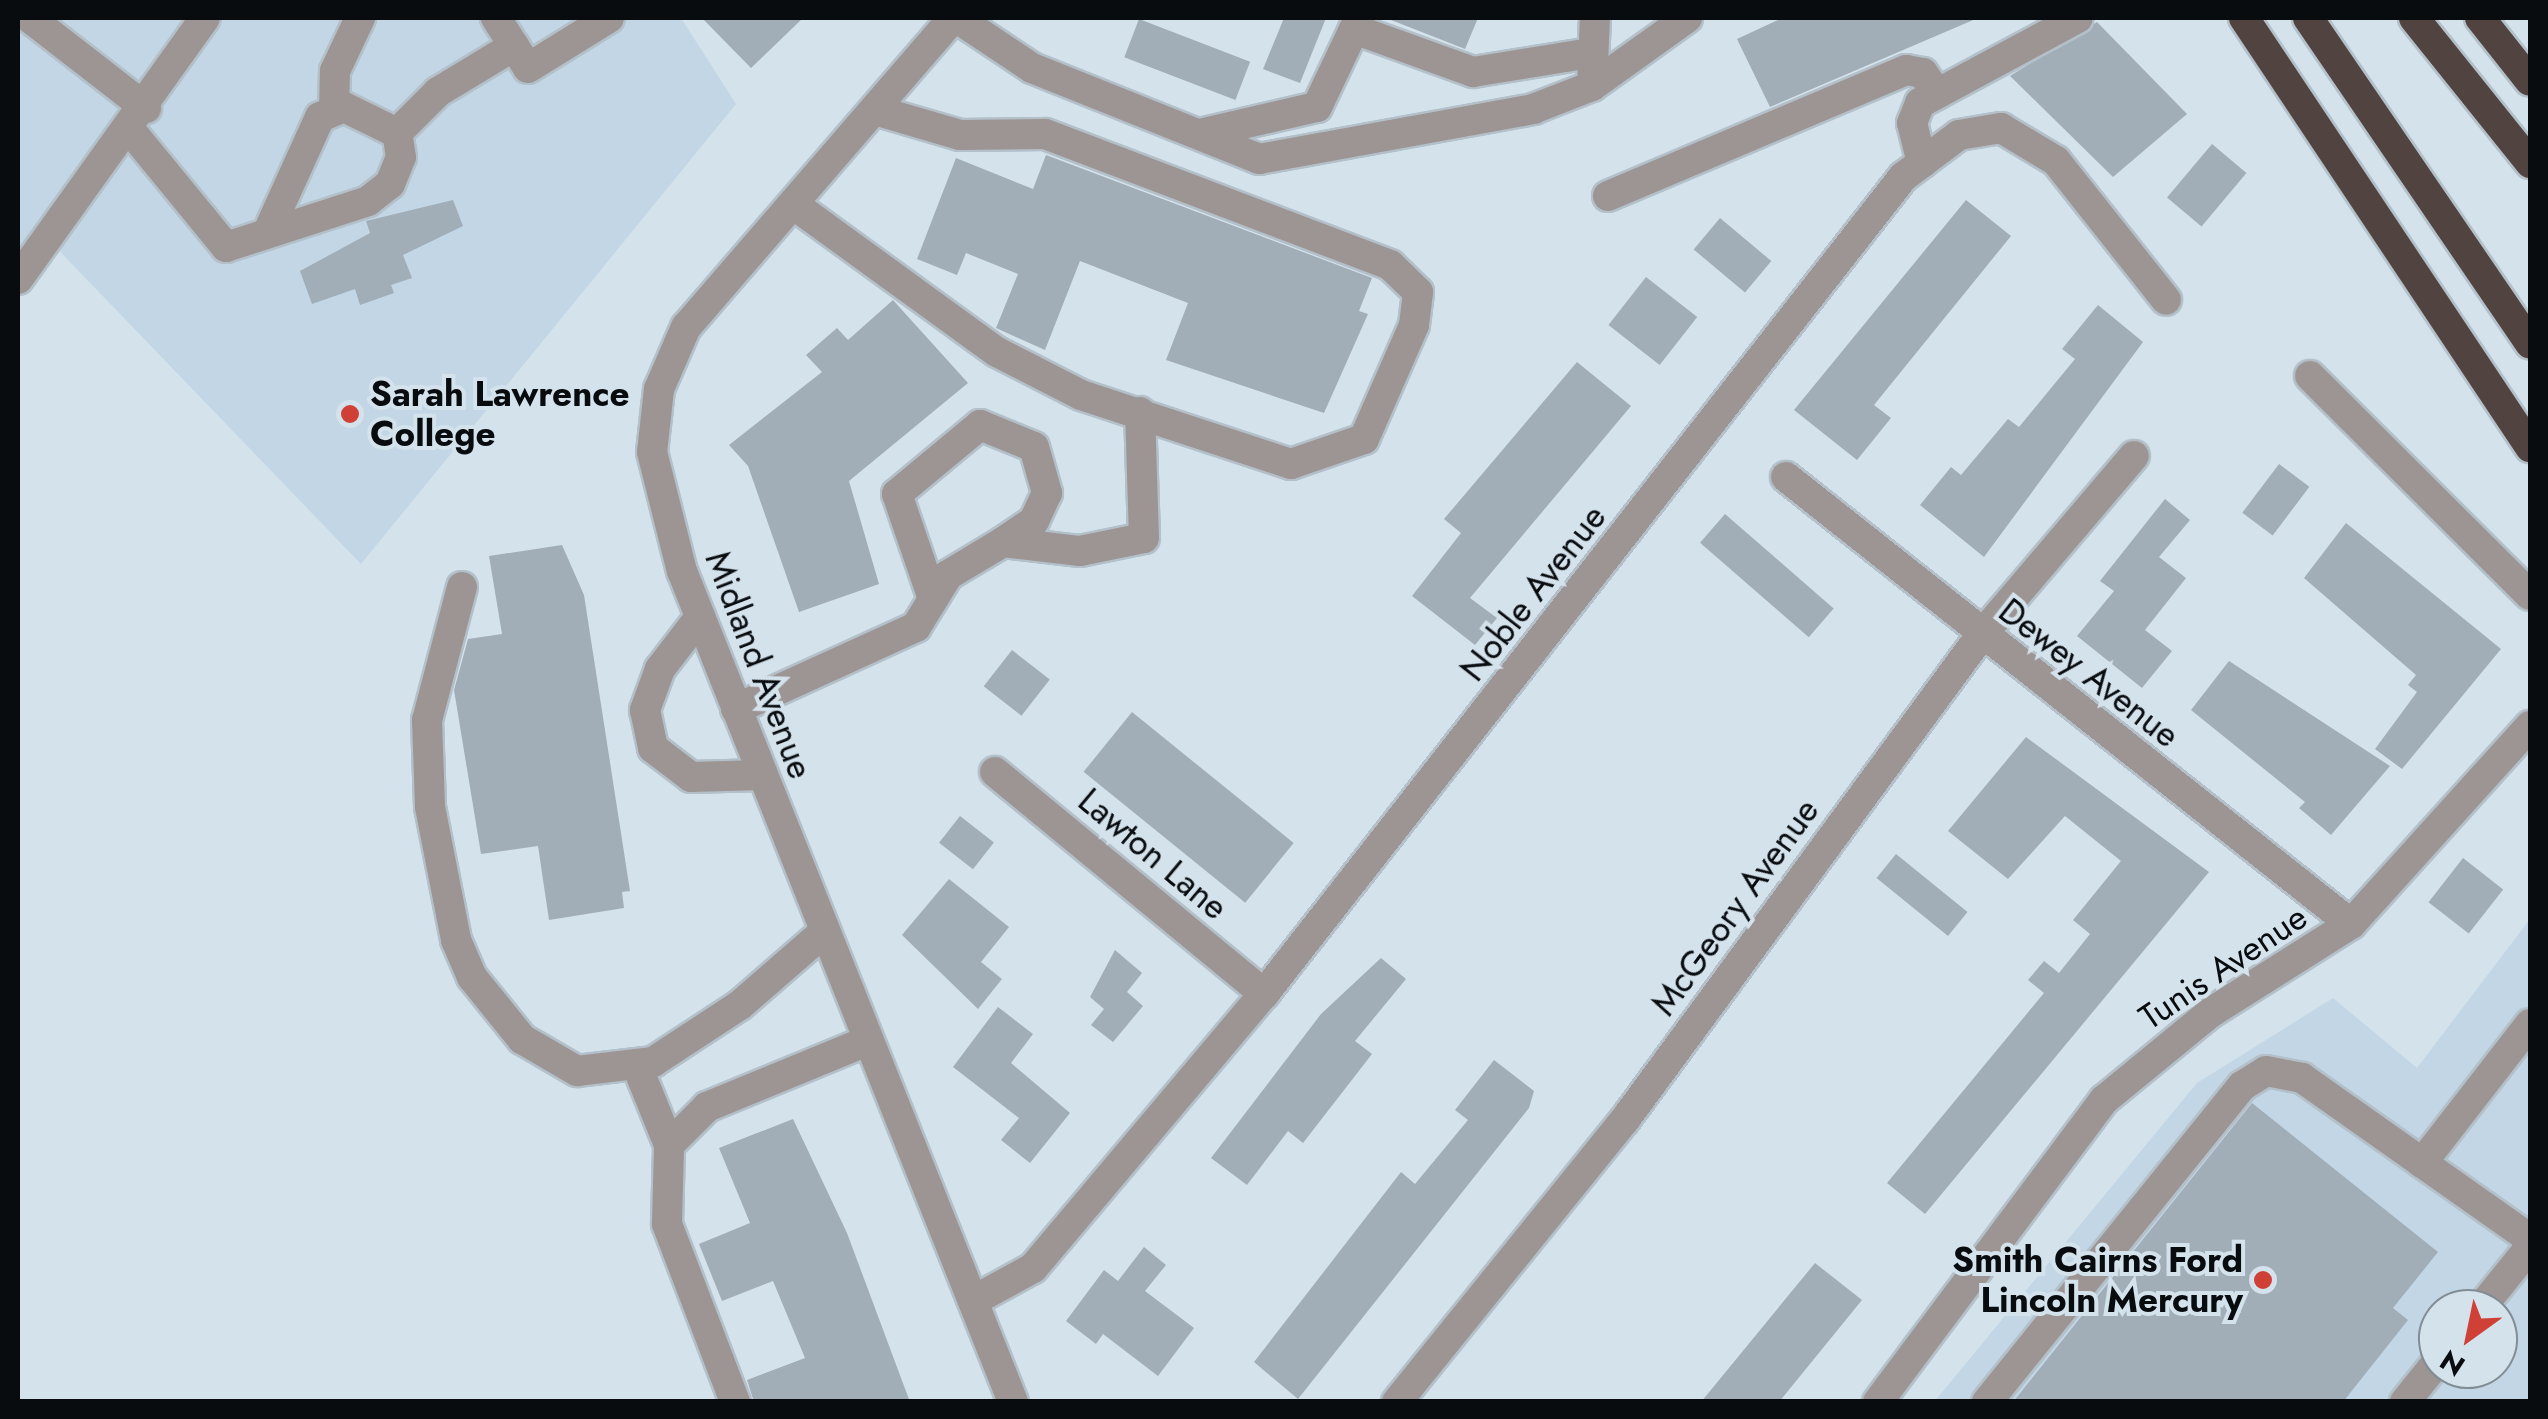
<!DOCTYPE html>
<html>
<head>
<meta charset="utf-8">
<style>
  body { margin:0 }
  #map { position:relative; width:2548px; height:1419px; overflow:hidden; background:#d4e2ec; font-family:Jost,sans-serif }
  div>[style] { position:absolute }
  .built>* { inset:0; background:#c2d6e5 }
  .building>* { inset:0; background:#a1aeb8; transform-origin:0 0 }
  .roads { filter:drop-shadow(2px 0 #b3c0c9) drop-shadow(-2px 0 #b3c0c9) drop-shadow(0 2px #b3c0c9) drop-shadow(0 -2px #b3c0c9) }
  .minor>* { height:30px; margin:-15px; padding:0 15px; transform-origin:15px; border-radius:15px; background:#9c9594 }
  .highway>* { height:30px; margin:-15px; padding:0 15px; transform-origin:15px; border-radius:15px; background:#514340 }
  .dots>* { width:28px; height:28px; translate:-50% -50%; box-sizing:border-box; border:5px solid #d4e2ec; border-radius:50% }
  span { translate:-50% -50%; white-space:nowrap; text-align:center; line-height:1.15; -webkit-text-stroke:8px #d4e2ec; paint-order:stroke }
  .poi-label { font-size:35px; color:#080c0f; font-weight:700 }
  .left { translate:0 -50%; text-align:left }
  .right { translate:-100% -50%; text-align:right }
  .street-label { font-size:35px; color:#080c0f }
  .frame { position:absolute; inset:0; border:20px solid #080c0f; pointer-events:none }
  .north { position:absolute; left:2418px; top:1289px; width:100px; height:100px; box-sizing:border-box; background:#d4e2ec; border:2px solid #828c94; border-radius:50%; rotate:213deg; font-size:28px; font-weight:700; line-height:40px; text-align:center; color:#080c0f }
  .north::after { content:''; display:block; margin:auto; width:35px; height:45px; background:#cf4137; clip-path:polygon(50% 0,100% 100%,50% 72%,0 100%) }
</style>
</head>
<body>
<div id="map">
  <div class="built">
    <div style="clip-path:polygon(18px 18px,681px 18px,736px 104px,361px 564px,43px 234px,18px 264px)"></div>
    <div style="clip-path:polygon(evenodd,2530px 919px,2530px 1401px,1934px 1402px,2197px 1083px,2333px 998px,2417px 1068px,2530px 919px,2438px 1309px,2498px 1309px,2498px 1369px,2438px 1369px,2438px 1309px)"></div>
  </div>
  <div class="building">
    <div style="clip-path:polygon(702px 18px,803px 18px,751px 68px)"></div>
    <div style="clip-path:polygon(1284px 18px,1326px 18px,1300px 83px,1263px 69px)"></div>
    <div style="clip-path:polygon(1386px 18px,1478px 18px,1465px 49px)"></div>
    <div style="clip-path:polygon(1782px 18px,1978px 18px,1770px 107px,1737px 39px)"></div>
    <div style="left:1139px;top:19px;width:119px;height:41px;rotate:21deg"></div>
    <div style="clip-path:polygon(2097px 22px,2187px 114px,2113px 177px,2010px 76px)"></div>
    <div style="left:2212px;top:144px;width:45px;height:70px;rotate:40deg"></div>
    <div style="clip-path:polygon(1046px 155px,1372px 278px,1359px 311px,1368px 314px,1324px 413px,1166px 360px,1188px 303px,1080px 261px,1045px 350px,996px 328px,1018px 274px,966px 253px,957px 275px,917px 259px,956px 158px,1033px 189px)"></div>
    <div style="clip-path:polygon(453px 200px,463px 226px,403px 255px,412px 278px,391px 285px,394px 293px,360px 305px,355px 289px,312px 304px,300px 271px,370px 233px,366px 221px)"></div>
    <div style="clip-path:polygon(1966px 200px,2011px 236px,1874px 405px,1891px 418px,1857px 460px,1794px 410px)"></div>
    <div style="left:1720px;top:218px;width:67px;height:41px;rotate:40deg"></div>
    <div style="left:1646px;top:277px;width:65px;height:61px;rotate:38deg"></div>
    <div style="clip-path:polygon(893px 300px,968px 383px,849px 481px,879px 584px,799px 612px,748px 466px,729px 445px,822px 372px,806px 355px,837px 328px,848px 340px)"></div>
    <div style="clip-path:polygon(2098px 305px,2143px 342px,1984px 557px,1920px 505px,1951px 467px,1961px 475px,2008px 419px,2019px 427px,2075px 359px,2062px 349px)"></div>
    <div style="clip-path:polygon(1577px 362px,1631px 406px,1470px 598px,1497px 618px,1475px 645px,1412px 596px,1461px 533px,1444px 519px)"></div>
    <div style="left:2279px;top:464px;width:38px;height:61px;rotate:37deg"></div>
    <div style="clip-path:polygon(2165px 499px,2190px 520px,2159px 557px,2186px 578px,2145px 630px,2172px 651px,2142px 688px,2077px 636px,2114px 591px,2100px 581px)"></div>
    <div style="left:1725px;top:514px;width:144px;height:38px;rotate:41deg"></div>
    <div style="clip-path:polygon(2346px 523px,2501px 649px,2402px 769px,2375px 749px,2417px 692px,2408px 685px,2416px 675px,2304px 578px)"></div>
    <div style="clip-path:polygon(562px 545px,584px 595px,630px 891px,622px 892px,624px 908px,549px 920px,538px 846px,481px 854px,454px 690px,468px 639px,502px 634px,489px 556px)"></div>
    <div style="left:1012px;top:650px;width:48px;height:46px;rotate:38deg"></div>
    <div style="clip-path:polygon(2229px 661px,2390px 766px,2331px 835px,2299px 808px,2305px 802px,2191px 710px)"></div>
    <div style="left:1132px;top:712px;width:208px;height:77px;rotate:39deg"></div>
    <div style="clip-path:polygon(2026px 737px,2209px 872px,1925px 1214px,1887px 1183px,2044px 993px,2028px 980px,2044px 961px,2059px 973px,2090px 934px,2073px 920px,2121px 861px,2065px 816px,2008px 879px,1948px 831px)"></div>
    <div style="left:960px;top:816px;width:43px;height:34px;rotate:38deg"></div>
    <div style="left:1896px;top:854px;width:92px;height:31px;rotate:39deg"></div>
    <div style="left:2463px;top:858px;width:51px;height:56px;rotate:38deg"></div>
    <div style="clip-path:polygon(949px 879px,1009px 927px,981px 962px,1002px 979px,978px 1009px,902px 935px)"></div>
    <div style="clip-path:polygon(1115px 950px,1142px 973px,1127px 992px,1143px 1006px,1113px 1042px,1091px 1025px,1104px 1009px,1090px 997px)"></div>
    <div style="clip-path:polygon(1381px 958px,1406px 979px,1355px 1041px,1372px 1054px,1303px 1143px,1288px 1131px,1247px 1185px,1211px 1158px,1321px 1014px)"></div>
    <div style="clip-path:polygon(998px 1007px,1033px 1034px,1011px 1063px,1070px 1113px,1030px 1163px,1001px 1140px,1019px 1118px,953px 1067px)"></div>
    <div style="clip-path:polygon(1494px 1060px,1534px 1091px,1529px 1108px,1298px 1399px,1254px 1362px,1401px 1172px,1415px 1184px,1468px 1120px,1455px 1110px)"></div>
    <div style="clip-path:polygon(2252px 1103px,2438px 1252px,2393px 1308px,2408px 1320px,2343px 1402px,2013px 1402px)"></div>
    <div style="clip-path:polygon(793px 1119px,847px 1233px,910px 1402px,754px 1402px,747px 1380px,805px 1358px,773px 1281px,722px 1301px,699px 1244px,750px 1223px,719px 1148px)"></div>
    <div style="clip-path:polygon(1144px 1247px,1166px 1265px,1145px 1291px,1194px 1328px,1158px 1376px,1103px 1334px,1096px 1344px,1066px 1321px,1104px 1270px,1118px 1281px)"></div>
    <div style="clip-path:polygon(1815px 1263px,1862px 1300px,1827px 1343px,1779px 1402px,1701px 1402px)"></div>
  </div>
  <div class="roads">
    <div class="minor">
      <div style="left:30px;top:18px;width:147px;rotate:37.8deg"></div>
      <div style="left:496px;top:18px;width:59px;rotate:57.4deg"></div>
      <div style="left:528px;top:68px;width:95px;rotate:-31.7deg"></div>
      <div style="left:953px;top:18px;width:408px;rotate:130.8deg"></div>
      <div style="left:686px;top:327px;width:68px;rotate:113.5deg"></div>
      <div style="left:659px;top:389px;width:63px;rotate:96.3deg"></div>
      <div style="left:652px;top:452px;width:123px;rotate:75.9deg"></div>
      <div style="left:682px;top:571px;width:894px;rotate:68.28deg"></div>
      <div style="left:957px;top:18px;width:90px;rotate:33.7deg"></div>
      <div style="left:1032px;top:68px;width:245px;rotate:21.8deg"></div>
      <div style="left:1259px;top:159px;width:279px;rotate:-10.3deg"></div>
      <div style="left:1533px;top:109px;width:63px;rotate:-21.3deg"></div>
      <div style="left:1592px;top:86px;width:68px;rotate:-87.5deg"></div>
      <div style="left:1592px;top:86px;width:117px;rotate:-35.6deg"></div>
      <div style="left:334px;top:111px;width:40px;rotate:-88.6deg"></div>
      <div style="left:335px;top:71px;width:59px;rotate:-64.7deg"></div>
      <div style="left:131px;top:131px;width:150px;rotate:50.7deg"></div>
      <div style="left:226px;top:247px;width:149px;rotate:-17.9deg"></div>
      <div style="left:368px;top:201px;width:28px;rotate:-38deg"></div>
      <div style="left:390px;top:184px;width:29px;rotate:-68deg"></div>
      <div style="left:401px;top:157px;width:24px;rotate:-99deg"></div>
      <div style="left:397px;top:133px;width:59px;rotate:-153.9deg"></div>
      <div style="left:344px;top:107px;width:26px;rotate:157deg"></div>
      <div style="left:320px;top:117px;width:119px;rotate:114.4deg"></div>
      <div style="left:397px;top:133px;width:58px;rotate:-45deg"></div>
      <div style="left:438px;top:92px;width:89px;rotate:-31.2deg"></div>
      <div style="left:1199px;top:134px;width:121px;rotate:-12.9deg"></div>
      <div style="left:1317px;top:107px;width:86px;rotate:-64.6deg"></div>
      <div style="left:1354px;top:29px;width:127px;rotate:19.9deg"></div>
      <div style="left:1473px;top:72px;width:119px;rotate:-9.2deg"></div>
      <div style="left:1922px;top:163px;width:41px;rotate:-104deg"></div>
      <div style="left:1912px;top:123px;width:22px;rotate:-68deg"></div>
      <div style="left:1920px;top:103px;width:179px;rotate:-28.3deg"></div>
      <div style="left:1608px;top:196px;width:324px;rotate:-22.9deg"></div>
      <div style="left:1906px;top:70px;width:17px;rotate:10deg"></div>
      <div style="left:1923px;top:73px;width:25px;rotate:56deg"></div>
      <div style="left:793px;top:204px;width:252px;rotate:36deg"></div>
      <div style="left:997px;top:352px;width:94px;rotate:27.1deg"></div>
      <div style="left:1081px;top:395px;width:221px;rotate:18.2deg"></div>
      <div style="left:1291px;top:464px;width:77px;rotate:-18.9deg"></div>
      <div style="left:1364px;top:439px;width:124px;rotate:-66.3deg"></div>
      <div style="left:1414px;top:325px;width:33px;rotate:-83deg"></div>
      <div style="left:1418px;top:292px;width:39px;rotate:-136deg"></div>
      <div style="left:1390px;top:265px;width:369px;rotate:-159.2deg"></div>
      <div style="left:1045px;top:134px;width:85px;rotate:179.3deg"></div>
      <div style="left:960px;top:135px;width:85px;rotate:-163.7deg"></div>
      <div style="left:18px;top:279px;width:321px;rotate:-54.4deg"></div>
      <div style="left:2310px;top:376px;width:310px;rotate:44.9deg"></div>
      <div style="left:1786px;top:477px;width:720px;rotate:38.35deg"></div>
      <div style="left:462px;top:587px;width:138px;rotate:104.7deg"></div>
      <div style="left:427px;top:720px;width:87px;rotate:88deg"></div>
      <div style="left:430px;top:807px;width:136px;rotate:78.9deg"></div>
      <div style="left:456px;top:940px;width:40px;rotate:66.6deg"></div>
      <div style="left:472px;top:977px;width:80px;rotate:51.1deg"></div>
      <div style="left:522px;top:1039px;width:64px;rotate:30.2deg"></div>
      <div style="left:577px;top:1071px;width:77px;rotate:-6.8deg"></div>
      <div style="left:653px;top:1062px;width:104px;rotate:-33.2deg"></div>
      <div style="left:740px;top:1005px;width:111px;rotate:-41deg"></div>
      <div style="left:933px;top:599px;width:111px;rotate:-108.9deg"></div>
      <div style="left:897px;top:494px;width:108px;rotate:-39.7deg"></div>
      <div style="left:980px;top:425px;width:58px;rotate:22.2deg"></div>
      <div style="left:1034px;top:447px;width:48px;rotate:74.2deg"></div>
      <div style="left:1047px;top:493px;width:31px;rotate:115deg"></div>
      <div style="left:1034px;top:521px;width:37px;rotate:146deg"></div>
      <div style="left:700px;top:617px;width:66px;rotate:127.6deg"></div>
      <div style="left:660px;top:669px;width:44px;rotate:110.1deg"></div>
      <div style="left:645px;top:710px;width:39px;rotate:78deg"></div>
      <div style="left:653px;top:748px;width:48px;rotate:37.3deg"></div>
      <div style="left:691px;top:777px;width:70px;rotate:-1.6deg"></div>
      <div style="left:736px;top:709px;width:198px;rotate:-24.5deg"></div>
      <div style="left:916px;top:627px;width:61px;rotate:-58.4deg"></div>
      <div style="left:948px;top:575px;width:64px;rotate:-31deg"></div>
      <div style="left:1003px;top:542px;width:78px;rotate:6.7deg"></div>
      <div style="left:1080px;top:551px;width:65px;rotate:-11.5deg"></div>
      <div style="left:1144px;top:538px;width:126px;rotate:-91.8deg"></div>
      <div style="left:995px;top:772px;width:349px;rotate:39.5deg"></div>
      <div style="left:637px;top:1066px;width:85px;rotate:67.9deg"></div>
      <div style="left:2422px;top:1163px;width:176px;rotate:-52.2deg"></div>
      <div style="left:973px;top:1301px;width:68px;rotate:-28.8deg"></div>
      <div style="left:1033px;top:1268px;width:358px;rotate:-49.9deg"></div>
      <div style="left:1264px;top:994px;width:1037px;rotate:-51.97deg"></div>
      <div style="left:1903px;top:177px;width:70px;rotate:-36.9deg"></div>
      <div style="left:1959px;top:135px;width:43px;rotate:-9.5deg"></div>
      <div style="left:2001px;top:128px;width:64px;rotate:31deg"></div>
      <div style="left:2056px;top:161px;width:177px;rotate:51.6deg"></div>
      <div style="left:2480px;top:1309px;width:80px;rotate:-51.1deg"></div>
      <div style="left:735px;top:1402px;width:191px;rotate:-110.9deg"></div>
      <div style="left:667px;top:1224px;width:79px;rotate:-88.5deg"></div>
      <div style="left:669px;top:1145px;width:54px;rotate:-45deg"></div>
      <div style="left:707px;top:1107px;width:173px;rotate:-22.4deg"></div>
      <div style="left:1397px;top:1402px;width:361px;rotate:-51.1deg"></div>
      <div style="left:1624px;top:1121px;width:599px;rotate:-53.68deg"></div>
      <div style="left:1979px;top:638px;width:239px;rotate:-49.6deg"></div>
      <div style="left:1878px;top:1402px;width:377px;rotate:-53.2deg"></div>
      <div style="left:2104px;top:1100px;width:137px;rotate:-39.4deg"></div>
      <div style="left:2210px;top:1013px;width:167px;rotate:-32.3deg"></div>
      <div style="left:2351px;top:924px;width:267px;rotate:-47.9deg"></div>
      <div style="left:1987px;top:1402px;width:406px;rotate:-51.1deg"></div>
      <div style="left:2242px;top:1086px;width:28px;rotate:-32deg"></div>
      <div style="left:2266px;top:1071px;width:37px;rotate:11deg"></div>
      <div style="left:2302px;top:1078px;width:279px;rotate:35.2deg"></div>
      <div style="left:2405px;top:1402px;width:53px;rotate:-51.2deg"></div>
    </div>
    <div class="highway">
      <div style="left:2244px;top:18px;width:516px;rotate:56.31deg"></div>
      <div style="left:2308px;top:18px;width:394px;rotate:55.7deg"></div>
      <div style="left:2414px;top:18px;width:186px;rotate:51.3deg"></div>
      <div style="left:2480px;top:18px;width:80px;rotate:51.6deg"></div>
    </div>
  </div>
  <div class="dots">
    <div style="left:350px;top:414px;background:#cf4137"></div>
    <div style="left:2263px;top:1280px;background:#cf4137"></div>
  </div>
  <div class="poi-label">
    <span class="left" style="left:370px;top:414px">Sarah Lawrence<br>College</span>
    <span class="right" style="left:2243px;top:1280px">Smith Cairns Ford<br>Lincoln Mercury</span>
  </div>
  <div class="street-label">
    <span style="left:1533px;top:593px;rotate:-52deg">Noble Avenue</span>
    <span style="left:759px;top:665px;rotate:69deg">Midland Avenue</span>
    <span style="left:2089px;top:673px;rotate:38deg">Dewey Avenue</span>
    <span style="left:1153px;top:854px;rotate:40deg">Lawton Lane</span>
    <span style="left:1735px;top:907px;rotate:-54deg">McGeory Avenue</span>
    <span style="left:2223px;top:967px;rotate:-34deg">Tunis Avenue</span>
  </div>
  <div class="frame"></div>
  <div class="north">N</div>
</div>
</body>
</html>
